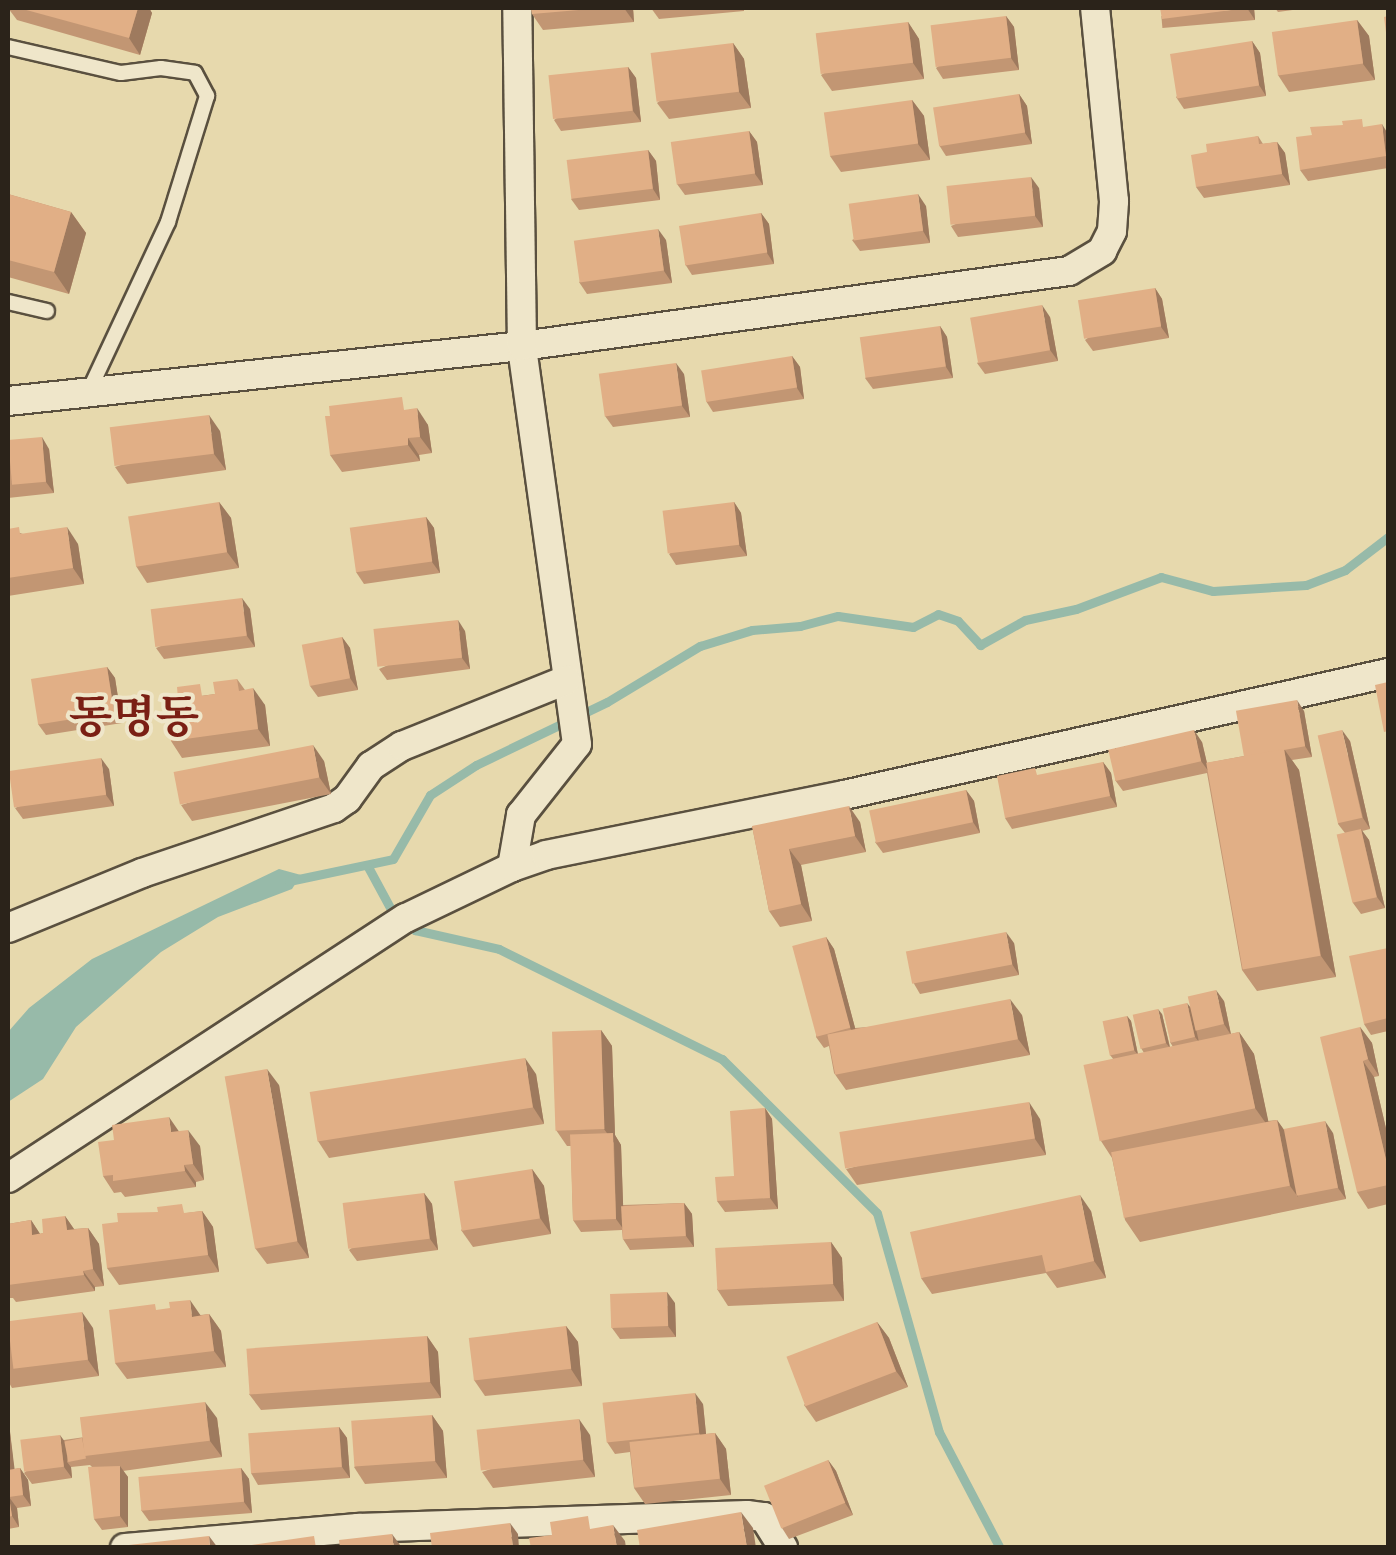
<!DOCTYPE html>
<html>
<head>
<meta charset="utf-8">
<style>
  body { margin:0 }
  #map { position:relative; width:1396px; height:1555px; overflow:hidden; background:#e7d9ad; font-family:"Sorts Mill Goudy","Noto Serif KR",serif }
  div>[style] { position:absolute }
  .water>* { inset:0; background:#97baa9 }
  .stream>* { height:9px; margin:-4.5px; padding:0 4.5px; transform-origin:4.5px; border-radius:4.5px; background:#97baa9 }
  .roads { filter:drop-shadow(2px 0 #5a503f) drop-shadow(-2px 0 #5a503f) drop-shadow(0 2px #5a503f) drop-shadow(0 -2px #5a503f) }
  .service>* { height:14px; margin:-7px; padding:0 7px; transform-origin:7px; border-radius:7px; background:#efe6ca }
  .minor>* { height:28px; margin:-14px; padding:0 14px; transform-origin:14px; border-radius:14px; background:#efe6ca }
  .wall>* { inset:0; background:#c29673; transform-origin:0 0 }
  .shaded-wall>* { inset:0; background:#9e7a5e }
  .building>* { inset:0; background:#e1af86; transform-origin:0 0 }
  span { translate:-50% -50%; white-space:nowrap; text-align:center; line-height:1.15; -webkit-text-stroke:8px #efe6ca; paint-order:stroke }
  .quarter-label { font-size:45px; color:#7a1f14; font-weight:700 }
  .frame { position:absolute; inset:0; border:10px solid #2b231a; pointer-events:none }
</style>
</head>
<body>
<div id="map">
  <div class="water">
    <div style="clip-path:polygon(279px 869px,301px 875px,292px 889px,218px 917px,161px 952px,76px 1027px,43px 1079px,8px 1102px,8px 1032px,29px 1008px,92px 959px)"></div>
  </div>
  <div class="stream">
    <div style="left:367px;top:865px;width:55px;rotate:61.6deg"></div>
    <div style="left:393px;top:913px;width:28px;rotate:38deg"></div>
    <div style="left:415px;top:930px;width:86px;rotate:12.7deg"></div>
    <div style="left:499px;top:949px;width:249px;rotate:26.3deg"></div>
    <div style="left:722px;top:1059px;width:218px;rotate:44.8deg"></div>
    <div style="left:877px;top:1213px;width:228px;rotate:74.2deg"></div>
    <div style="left:939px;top:1432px;width:131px;rotate:62.3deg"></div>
    <div style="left:289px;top:881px;width:106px;rotate:-11.9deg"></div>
    <div style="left:393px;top:859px;width:74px;rotate:-60deg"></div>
    <div style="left:430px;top:795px;width:55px;rotate:-33.1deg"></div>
    <div style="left:476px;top:765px;width:145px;rotate:-25.7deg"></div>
    <div style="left:607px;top:702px;width:109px;rotate:-31.1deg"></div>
    <div style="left:700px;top:646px;width:54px;rotate:-17.1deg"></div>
    <div style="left:752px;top:630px;width:48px;rotate:-4.8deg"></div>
    <div style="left:800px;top:626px;width:39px;rotate:-15deg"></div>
    <div style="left:838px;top:616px;width:76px;rotate:8.3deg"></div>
    <div style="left:913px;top:627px;width:28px;rotate:-27deg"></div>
    <div style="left:938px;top:614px;width:21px;rotate:19deg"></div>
    <div style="left:958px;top:621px;width:33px;rotate:47deg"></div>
    <div style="left:980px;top:645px;width:51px;rotate:-29.1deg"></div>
    <div style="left:1025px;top:620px;width:52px;rotate:-12.2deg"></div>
    <div style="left:1076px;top:609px;width:91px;rotate:-20.6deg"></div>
    <div style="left:1161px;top:577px;width:54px;rotate:15.1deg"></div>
    <div style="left:1213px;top:591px;width:93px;rotate:-3.7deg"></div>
    <div style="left:1306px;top:585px;width:42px;rotate:-21deg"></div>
    <div style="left:1345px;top:570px;width:54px;rotate:-37.5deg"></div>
  </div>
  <div class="roads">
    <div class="service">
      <div style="left:8px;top:47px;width:116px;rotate:13deg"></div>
      <div style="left:121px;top:73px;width:40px;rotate:-7.1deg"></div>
      <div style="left:161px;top:68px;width:34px;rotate:8deg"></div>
      <div style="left:195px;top:73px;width:26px;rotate:62deg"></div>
      <div style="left:207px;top:96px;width:132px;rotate:107.2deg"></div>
      <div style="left:168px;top:222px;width:187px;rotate:115.1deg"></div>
      <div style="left:8px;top:302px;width:40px;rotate:13deg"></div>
    </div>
    <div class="minor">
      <div style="left:8px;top:401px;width:517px;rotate:-6.11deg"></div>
      <div style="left:522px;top:346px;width:552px;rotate:-7.81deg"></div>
      <div style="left:1069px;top:271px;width:39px;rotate:-31deg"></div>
      <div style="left:1102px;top:251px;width:22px;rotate:-63deg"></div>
      <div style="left:1112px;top:231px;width:30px;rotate:-86deg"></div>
      <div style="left:1114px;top:201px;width:194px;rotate:-95.6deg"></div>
      <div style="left:512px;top:867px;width:53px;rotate:-80.2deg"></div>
      <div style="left:521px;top:815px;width:90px;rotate:-51.7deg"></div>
      <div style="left:577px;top:744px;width:402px;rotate:-97.9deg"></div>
      <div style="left:522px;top:346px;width:338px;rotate:-90.8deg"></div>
      <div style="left:8px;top:928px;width:145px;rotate:-22.3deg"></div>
      <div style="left:142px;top:873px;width:203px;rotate:-18.7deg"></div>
      <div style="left:334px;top:808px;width:16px;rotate:-35deg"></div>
      <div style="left:347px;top:799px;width:41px;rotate:-54deg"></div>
      <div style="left:371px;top:766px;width:37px;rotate:-33deg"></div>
      <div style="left:402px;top:746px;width:177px;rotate:-21.9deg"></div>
      <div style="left:8px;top:1178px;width:475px;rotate:-33.2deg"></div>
      <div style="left:406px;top:918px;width:118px;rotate:-25.7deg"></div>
      <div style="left:512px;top:867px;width:36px;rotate:-19deg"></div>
      <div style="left:546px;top:855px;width:304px;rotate:-11.4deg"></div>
      <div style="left:844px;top:795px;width:558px;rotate:-12.64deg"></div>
      <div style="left:125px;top:1548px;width:234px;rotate:-4.9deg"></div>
      <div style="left:358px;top:1528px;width:389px;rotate:-1.9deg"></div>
      <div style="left:747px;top:1515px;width:17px;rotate:7deg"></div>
      <div style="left:764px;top:1517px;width:36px;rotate:58deg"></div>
    </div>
  </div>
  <div class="wall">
    <div style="clip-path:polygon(8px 8px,149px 8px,152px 13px,140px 55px,17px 20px)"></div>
    <div style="clip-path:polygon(531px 8px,633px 8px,634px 22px,543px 30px,532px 14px)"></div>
    <div style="clip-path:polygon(651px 8px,744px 8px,744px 11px,659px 19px)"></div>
    <div style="left:1254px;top:8px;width:12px;height:93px;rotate:85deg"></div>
    <div style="clip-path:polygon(1275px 8px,1307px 8px,1278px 12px)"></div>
    <div style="clip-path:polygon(1006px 16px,1014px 27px,1019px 70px,943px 79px,936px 68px)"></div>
    <div style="clip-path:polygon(1357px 20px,1369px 36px,1375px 80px,1289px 92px,1278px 75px)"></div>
    <div style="clip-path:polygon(908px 22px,919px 39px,924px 79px,832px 91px,821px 75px)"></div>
    <div style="clip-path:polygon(1252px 41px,1260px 53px,1266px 96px,1184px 109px,1176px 97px)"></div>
    <div style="clip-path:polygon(733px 43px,744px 59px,751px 108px,669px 119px,657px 103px)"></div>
    <div style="clip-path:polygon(628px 67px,636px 78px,641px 122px,561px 131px,554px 120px)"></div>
    <div style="clip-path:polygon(1019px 94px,1027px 106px,1032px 144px,946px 156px,939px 145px)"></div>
    <div style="clip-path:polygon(912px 100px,924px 116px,930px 160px,841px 172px,830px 156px)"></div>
    <div style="clip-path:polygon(1367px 127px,1388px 134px,1388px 168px,1308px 181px,1300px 170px)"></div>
    <div style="clip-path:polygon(749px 131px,757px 142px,763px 185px,685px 195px,677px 184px)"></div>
    <div style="clip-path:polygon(1258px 136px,1263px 144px,1277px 142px,1285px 153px,1290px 185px,1204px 198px,1196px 187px,1207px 152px)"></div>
    <div style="clip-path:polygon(648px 150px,656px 161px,660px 200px,579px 210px,571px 199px)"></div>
    <div style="clip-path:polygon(1039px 188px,1043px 227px,958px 237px,951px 226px)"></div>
    <div style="clip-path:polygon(8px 194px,71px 212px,86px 233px,69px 294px,8px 277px)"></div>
    <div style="clip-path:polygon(926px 206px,930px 243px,860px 251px,852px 240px)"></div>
    <div style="clip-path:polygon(761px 213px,769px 224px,774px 264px,692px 275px,685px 264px)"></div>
    <div style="clip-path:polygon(666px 240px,672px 283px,587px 294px,579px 282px)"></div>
    <div style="clip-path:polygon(1155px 288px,1162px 299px,1169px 338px,1093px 351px,1085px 340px)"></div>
    <div style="clip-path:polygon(1050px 317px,1058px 361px,985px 374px,977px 363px)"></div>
    <div style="clip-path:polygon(940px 326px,947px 337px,953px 378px,873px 389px,865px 378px)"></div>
    <div style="clip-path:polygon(792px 356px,800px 367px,804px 399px,713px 412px,706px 401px)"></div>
    <div style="clip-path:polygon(684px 374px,690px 417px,613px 427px,605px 416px)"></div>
    <div style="clip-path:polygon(411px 409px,428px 425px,432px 453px,419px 455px,420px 461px,342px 472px,330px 455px)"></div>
    <div style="clip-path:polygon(220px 431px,226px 470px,127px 484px,115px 467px)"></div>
    <div style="clip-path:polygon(8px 441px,49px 449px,54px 493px,8px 498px)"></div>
    <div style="clip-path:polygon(219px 502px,231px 518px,239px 568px,147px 583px,136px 566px)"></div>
    <div style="clip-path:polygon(734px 502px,741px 513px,747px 556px,676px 565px,669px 554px)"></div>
    <div style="clip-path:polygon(426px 517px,434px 528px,440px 573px,364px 584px,356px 572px)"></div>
    <div style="clip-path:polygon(8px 529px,23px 534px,78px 544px,84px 584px,8px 596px)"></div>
    <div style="clip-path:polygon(250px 609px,255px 647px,164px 659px,156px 648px)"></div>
    <div style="clip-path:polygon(465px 631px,470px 669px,387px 680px,379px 669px)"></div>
    <div style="clip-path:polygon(342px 637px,350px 648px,358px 690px,318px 697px,310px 686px)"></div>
    <div style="clip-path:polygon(107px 667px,115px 678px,122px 723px,46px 735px,38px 724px)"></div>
    <div style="clip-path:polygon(237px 679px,245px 690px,265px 705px,270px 746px,182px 758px,171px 741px,178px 699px,215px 694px)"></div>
    <div style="clip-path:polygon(1304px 711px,1312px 757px,1292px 760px,1299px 770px,1336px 977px,1257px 991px,1242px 970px,1207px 773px,1123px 791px,1115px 780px,1202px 742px,1207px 763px,1244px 756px)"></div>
    <div style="clip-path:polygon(1350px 741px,1370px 829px,1362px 831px,1369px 840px,1385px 908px,1361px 914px,1353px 903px,1345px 833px,1338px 824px)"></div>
    <div style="clip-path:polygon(324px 761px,331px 794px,192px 821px,181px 805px)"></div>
    <div style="clip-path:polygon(1103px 762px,1111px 773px,1117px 807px,1012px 829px,1005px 818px)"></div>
    <div style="clip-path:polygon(109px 769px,114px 806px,23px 819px,15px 808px)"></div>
    <div style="clip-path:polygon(966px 790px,974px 801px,980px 833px,883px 853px,875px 842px)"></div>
    <div style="clip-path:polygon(860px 822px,866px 852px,801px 865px,812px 921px,780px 927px,769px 911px,752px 826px)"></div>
    <div style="clip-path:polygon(826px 937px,834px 949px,855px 1028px,1022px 1015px,1030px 1055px,846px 1090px,834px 1073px,829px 1046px,824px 1048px,816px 1037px)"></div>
    <div style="clip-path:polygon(1014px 943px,1019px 975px,920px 994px,913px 982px)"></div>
    <div style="clip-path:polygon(1388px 948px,1388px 1031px,1371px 1035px,1364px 1024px)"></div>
    <div style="clip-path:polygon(1224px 1001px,1231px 1034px,1239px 1032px,1254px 1054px,1268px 1121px,1277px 1120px,1284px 1130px,1333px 1133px,1346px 1199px,1140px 1242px,1125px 1220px,1112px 1158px,1101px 1141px,1114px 1060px,1110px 1055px,1127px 1016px,1131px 1021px,1138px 1054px,1144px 1053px,1141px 1048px,1162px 1014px,1170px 1047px,1173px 1047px,1170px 1042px,1190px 1007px)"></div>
    <div style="clip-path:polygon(1360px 1027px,1372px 1043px,1379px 1076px,1374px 1077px,1388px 1137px,1388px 1204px,1368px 1209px,1357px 1192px)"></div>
    <div style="clip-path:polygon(601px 1030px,612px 1046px,615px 1135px,621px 1145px,623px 1205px,684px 1203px,692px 1214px,694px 1247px,630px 1250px,623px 1239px,622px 1230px,581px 1232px,573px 1220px,571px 1146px,567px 1146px,556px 1130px)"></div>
    <div style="clip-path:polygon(536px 1074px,544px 1124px,329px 1158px,318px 1141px)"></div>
    <div style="clip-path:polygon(279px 1085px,309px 1258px,267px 1264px,255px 1248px)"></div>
    <div style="clip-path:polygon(765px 1108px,772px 1119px,778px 1209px,725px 1212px,717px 1201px,734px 1176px)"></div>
    <div style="clip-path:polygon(1040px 1119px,1046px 1155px,857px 1185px,846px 1169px)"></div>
    <div style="clip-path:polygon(179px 1131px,200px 1146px,204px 1180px,196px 1182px,196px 1187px,125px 1197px,121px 1192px,114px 1193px,103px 1176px)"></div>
    <div style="clip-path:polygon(532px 1169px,544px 1186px,551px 1234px,473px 1247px,461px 1230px)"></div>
    <div style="clip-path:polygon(424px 1193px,432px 1204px,438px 1250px,357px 1261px,349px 1250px)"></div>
    <div style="clip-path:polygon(202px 1211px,213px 1227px,219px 1272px,119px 1285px,107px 1268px,118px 1222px)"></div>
    <div style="clip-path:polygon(1091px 1211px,1106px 1278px,1057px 1288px,1046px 1273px,932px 1294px,921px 1278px)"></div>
    <div style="clip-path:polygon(65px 1216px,74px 1229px,88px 1228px,99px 1244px,104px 1286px,95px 1287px,95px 1291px,16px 1302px,13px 1298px,8px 1298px,8px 1224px,31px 1220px,40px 1234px,43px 1233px)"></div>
    <div style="clip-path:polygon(831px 1242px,842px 1258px,844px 1301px,728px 1306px,717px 1289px)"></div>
    <div style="clip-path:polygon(675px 1303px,676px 1337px,620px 1339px,612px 1328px)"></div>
    <div style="clip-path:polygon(159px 1310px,201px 1315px,209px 1314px,221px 1331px,226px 1367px,127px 1379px,115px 1363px)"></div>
    <div style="clip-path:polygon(8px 1321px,93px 1328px,99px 1376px,12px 1388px,8px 1381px)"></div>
    <div style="clip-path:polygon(877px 1322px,889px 1338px,908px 1387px,816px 1422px,804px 1405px)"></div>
    <div style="clip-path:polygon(566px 1326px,578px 1342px,582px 1386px,485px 1396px,474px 1380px)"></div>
    <div style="clip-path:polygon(427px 1336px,438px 1352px,441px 1398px,261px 1410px,249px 1394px)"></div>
    <div style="clip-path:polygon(703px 1404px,706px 1434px,715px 1433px,726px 1449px,731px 1495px,645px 1504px,634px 1488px,630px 1452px,615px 1454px,607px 1442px)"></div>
    <div style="clip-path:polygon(8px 1415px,14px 1469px,20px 1468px,28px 1480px,31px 1506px,17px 1508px,19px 1527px,8px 1529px)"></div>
    <div style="clip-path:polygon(432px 1415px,443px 1431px,447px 1478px,365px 1484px,354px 1467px)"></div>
    <div style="clip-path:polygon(217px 1418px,222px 1457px,123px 1471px,128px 1477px,128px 1527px,102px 1530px,94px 1519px,92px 1467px,90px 1465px,71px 1467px,72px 1478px,32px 1484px,24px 1473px,64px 1440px)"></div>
    <div style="clip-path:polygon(339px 1427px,347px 1438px,350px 1478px,258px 1485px,251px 1473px)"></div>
    <div style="clip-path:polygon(590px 1435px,595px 1477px,493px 1488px,482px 1472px)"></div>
    <div style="clip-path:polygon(828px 1460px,836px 1471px,853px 1515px,789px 1539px,782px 1528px)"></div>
    <div style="clip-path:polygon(241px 1468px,249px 1479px,252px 1513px,149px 1521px,141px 1510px)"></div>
  </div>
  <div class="shaded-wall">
    <div style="clip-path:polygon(138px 8px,149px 8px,152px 13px,140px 55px,129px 38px)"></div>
    <div style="clip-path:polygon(624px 8px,633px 8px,634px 22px)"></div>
    <div style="clip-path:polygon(1247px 8px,1254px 8px,1255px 20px)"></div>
    <div style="clip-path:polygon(1006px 16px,1014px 27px,1019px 70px,1011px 58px)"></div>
    <div style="clip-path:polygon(1357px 20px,1369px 36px,1375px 80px,1363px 64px)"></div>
    <div style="clip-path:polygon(908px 22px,919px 39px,924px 79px,913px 63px)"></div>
    <div style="clip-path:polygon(1252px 41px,1260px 53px,1266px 96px,1259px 85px)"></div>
    <div style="clip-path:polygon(733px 43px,744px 59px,751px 108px,739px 92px)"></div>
    <div style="clip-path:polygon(628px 67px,636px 78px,641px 122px,633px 111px)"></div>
    <div style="clip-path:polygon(1019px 94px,1027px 106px,1032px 144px,1025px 133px)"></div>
    <div style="clip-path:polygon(912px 100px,924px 116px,930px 160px,918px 144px)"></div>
    <div style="clip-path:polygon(1382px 124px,1388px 134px,1388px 159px,1386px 156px)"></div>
    <div style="clip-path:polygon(749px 131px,757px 142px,763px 185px,755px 174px)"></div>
    <div style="clip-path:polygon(1277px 142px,1285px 153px,1290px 185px,1282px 174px)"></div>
    <div style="clip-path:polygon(648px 150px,656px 161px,660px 200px,653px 189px)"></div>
    <div style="clip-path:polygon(1031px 177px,1039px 188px,1043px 227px,1035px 216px)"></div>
    <div style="clip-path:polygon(918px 194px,926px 206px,930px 243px,923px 231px)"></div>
    <div style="clip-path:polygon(71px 212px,86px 233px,69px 294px,54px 272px)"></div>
    <div style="clip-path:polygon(761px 213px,769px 224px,774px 264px,767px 253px)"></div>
    <div style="clip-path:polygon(658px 229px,666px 240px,672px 283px,664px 271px)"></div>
    <div style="clip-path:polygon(1155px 288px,1162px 299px,1169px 338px,1161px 327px)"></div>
    <div style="clip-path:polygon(1042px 305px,1050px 317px,1058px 361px,1050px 350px)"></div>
    <div style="clip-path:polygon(940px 326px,947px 337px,953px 378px,946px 367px)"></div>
    <div style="clip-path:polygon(792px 356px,800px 367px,804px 399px,797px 388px)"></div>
    <div style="clip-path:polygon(676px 363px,684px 374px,690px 417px,682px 406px)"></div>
    <div style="clip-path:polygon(417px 408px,428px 425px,432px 453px,420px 437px)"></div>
    <div style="clip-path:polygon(209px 415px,220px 431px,226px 470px,214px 454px)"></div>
    <div style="clip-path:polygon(42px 437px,49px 449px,54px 493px,46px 482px)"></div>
    <div style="clip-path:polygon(408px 438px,419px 455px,420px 461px,408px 445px)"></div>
    <div style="clip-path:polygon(219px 502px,231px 518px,239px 568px,227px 552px)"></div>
    <div style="clip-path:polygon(734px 502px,741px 513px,747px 556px,739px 545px)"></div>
    <div style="clip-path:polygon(426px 517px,434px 528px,440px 573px,432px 562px)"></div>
    <div style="clip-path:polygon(67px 527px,78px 544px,84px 584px,73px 568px)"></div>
    <div style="clip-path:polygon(242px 598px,250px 609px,255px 647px,247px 636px)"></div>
    <div style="clip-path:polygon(458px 620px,465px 631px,470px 669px,462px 658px)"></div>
    <div style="clip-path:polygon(342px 637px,350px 648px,358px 690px,350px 678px)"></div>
    <div style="clip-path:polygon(107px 667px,115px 678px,122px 723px,114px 712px)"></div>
    <div style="clip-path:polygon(253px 688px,265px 705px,270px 746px,258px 729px)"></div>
    <div style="clip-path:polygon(1297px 700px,1304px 711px,1312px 757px,1305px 746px)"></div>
    <div style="clip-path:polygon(1194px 730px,1202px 742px,1209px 772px,1201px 761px)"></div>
    <div style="clip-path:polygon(1342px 730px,1350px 741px,1370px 829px,1363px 818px)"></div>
    <div style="clip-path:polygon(313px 745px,324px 761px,331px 794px,319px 777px)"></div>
    <div style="clip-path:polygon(1284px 749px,1299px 770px,1336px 977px,1321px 956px)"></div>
    <div style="clip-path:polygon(101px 758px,109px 769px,114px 806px,106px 795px)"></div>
    <div style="clip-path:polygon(1103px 762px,1111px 773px,1117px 807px,1110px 796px)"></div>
    <div style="clip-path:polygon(966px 790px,974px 801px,980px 833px,973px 822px)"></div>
    <div style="clip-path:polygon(849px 806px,860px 822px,866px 852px,855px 836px)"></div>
    <div style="clip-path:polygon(1361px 829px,1369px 840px,1385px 908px,1377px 897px)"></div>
    <div style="clip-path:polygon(789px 849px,801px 865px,812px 921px,801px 904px)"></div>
    <div style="clip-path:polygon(1006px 932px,1014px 943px,1019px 975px,1012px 964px)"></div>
    <div style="clip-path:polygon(826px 937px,834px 949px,858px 1039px,850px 1028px)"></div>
    <div style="clip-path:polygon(1216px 990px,1224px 1001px,1231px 1035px,1224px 1024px)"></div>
    <div style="clip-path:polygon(1010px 999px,1022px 1015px,1030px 1055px,1018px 1039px)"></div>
    <div style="clip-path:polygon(1187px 1003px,1191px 1008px,1199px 1042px,1195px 1037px)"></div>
    <div style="clip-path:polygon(1158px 1009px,1162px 1014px,1170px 1048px,1166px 1043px)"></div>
    <div style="clip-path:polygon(1127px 1016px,1131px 1021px,1138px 1055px,1134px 1050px)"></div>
    <div style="clip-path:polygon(1360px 1027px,1372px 1043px,1379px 1076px,1368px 1059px)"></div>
    <div style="clip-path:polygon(601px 1030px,612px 1046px,615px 1135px,621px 1145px,624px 1230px,616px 1219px,614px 1143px,604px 1129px)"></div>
    <div style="clip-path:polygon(1239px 1032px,1254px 1054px,1270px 1129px,1255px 1108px)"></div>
    <div style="clip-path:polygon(525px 1058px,536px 1074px,544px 1124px,533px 1107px)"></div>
    <div style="clip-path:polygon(1363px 1061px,1374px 1077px,1388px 1137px,1388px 1168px)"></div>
    <div style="clip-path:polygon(267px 1069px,279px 1085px,309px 1258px,297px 1241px)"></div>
    <div style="clip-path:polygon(1029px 1102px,1040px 1119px,1046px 1155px,1035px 1139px)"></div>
    <div style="clip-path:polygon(765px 1108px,772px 1119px,778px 1209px,770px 1198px)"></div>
    <div style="clip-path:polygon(169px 1117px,180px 1133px,171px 1132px)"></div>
    <div style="clip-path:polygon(1277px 1120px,1292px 1141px,1298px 1197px,1290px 1186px)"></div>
    <div style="clip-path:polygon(1325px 1121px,1333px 1133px,1346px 1199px,1338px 1188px)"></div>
    <div style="clip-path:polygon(188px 1130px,200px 1146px,204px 1180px,193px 1164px)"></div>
    <div style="clip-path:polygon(184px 1165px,196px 1182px,196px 1187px,185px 1171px)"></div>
    <div style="clip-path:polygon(532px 1169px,544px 1186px,551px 1234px,540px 1218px)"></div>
    <div style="clip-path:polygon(424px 1193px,432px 1204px,438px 1250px,430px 1239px)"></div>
    <div style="clip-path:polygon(1080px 1195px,1091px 1211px,1106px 1278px,1094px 1261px)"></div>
    <div style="clip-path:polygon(684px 1203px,692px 1214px,694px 1247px,686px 1236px)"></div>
    <div style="clip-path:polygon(202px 1211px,213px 1227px,219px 1272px,208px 1255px)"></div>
    <div style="clip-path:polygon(65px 1216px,76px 1232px,67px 1230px)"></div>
    <div style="clip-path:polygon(31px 1220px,42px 1237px,32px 1235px)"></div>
    <div style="clip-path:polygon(88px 1228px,99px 1244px,104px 1286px,93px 1269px)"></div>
    <div style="clip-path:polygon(831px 1242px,842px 1258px,844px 1301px,833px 1284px)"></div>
    <div style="clip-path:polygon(83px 1271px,95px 1287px,95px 1291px,84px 1275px)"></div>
    <div style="clip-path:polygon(667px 1292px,675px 1303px,676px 1337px,668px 1326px)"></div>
    <div style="clip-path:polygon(190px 1300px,201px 1316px,192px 1317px)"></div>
    <div style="clip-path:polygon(82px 1312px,93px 1328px,99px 1376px,88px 1360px)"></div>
    <div style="clip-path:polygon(209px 1314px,221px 1331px,226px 1367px,214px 1351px)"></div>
    <div style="clip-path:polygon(877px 1322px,889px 1338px,908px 1387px,896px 1371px)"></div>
    <div style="clip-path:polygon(566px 1326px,578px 1342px,582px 1386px,571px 1369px)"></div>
    <div style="clip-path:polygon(427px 1336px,438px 1352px,441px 1398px,430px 1382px)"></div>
    <div style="clip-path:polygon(695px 1393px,703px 1404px,707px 1444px,699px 1433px)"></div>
    <div style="clip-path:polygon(205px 1402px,217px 1418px,222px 1457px,210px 1441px)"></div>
    <div style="clip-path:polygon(8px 1415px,16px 1481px,8px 1469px)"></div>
    <div style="clip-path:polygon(432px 1415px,443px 1431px,447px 1478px,435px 1461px)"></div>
    <div style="clip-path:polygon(579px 1419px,590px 1435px,595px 1477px,583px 1460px)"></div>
    <div style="clip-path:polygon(339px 1427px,347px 1438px,350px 1478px,342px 1467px)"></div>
    <div style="clip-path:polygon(715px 1433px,726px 1449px,731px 1495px,720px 1479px)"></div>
    <div style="clip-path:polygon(60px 1435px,68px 1446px,67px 1462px,71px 1467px,72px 1478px,64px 1467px)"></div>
    <div style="clip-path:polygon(828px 1460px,836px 1471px,853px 1515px,845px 1503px)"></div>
    <div style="clip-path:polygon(120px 1466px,128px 1477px,128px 1527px,120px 1516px)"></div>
    <div style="clip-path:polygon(20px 1468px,28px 1480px,31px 1506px,23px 1495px)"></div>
    <div style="clip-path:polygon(241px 1468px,249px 1479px,252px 1513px,244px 1502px)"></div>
    <div style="clip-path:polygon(9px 1497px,17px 1508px,19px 1527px,12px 1516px)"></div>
    <div style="clip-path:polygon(741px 1512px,753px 1528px,756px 1548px,747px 1548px)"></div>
    <div style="clip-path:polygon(510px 1523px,518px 1534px,519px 1548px,513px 1548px)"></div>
    <div style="clip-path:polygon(613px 1525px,625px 1541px,626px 1548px,617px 1548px)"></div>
    <div style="clip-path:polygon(392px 1534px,400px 1545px,400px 1548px,394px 1548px)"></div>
    <div style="clip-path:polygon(209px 1536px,218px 1548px,210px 1548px)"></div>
  </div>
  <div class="building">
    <div style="clip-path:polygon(19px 8px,138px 8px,129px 38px)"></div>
    <div style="clip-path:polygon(531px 8px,602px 8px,532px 14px)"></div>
    <div style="clip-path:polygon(1160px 8px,1247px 8px,1162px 19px)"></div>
    <div style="left:1006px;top:16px;width:42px;height:76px;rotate:83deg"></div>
    <div style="clip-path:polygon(1388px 16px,1388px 48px,1384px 17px)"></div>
    <div style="left:1357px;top:20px;width:44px;height:86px;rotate:82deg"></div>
    <div style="left:908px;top:22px;width:41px;height:93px;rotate:83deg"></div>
    <div style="left:1252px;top:41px;width:45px;height:83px;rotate:81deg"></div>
    <div style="left:733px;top:43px;width:49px;height:83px;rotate:83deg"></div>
    <div style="left:628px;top:67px;width:44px;height:80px;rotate:84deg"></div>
    <div style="left:1019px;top:94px;width:39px;height:87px;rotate:81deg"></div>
    <div style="left:912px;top:100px;width:44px;height:89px;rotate:82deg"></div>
    <div style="clip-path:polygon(1362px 119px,1363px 127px,1382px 124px,1386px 156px,1300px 170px,1296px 137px,1312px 135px,1310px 127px,1343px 125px,1342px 121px)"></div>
    <div style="left:749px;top:131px;width:43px;height:79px;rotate:82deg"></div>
    <div style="clip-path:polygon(1258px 136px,1259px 144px,1277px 142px,1282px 174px,1196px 187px,1191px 155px,1207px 152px,1206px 144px)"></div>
    <div style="left:648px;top:150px;width:39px;height:82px;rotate:83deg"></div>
    <div style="left:1031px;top:177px;width:39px;height:85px;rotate:84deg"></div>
    <div style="clip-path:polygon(8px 194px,71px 212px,54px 272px,8px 260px)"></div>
    <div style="left:918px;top:194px;width:37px;height:70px;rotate:82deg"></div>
    <div style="left:761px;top:213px;width:40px;height:83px;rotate:81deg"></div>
    <div style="left:658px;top:229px;width:42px;height:85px;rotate:82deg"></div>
    <div style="left:1155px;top:288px;width:39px;height:78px;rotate:81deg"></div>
    <div style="left:1042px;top:305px;width:46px;height:73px;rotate:80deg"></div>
    <div style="left:940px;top:326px;width:41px;height:81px;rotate:82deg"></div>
    <div style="left:792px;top:356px;width:32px;height:92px;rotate:81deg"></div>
    <div style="left:676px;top:363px;width:43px;height:78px;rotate:82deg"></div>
    <div style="clip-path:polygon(402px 397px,404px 410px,417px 408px,420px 437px,408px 438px,408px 445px,330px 455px,325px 416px,330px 416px,329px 406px)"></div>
    <div style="left:209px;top:415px;width:39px;height:100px;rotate:83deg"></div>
    <div style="left:42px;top:437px;width:45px;height:34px;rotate:85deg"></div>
    <div style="left:219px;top:502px;width:51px;height:92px;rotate:81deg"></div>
    <div style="left:734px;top:502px;width:43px;height:72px;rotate:83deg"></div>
    <div style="left:426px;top:517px;width:45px;height:77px;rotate:82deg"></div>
    <div style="clip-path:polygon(19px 527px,20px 534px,67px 527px,73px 568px,8px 578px,8px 529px)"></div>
    <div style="left:242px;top:598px;width:38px;height:92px;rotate:83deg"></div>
    <div style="left:458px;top:620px;width:38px;height:85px;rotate:84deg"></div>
    <div style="left:342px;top:637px;width:42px;height:41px;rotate:79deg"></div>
    <div style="left:107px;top:667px;width:46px;height:77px;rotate:81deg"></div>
    <div style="clip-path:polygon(237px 679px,239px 691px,253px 688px,258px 729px,171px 741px,165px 700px,178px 699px,177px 687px,200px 684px,202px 696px,215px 694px,213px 682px)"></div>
    <div style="clip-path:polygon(1388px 682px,1388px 731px,1384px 732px,1375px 685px)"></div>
    <div style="left:1297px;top:700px;width:47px;height:62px;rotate:80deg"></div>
    <div style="left:1194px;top:730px;width:32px;height:88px;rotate:77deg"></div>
    <div style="left:1342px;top:730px;width:90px;height:25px;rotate:77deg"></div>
    <div style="left:313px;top:745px;width:33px;height:142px;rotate:79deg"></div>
    <div style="left:1284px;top:749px;width:210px;height:79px;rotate:80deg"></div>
    <div style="left:101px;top:758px;width:37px;height:93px;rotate:82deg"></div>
    <div style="clip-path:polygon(1103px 762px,1110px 796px,1005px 818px,997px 776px,1035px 768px,1037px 775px)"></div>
    <div style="left:966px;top:790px;width:33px;height:99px;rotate:78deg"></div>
    <div style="clip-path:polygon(849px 806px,855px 836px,789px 849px,801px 904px,769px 911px,752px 826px)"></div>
    <div style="left:1361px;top:829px;width:70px;height:25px;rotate:77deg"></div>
    <div style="left:1006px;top:932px;width:33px;height:102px;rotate:79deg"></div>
    <div style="left:826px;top:937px;width:94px;height:35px;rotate:75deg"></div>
    <div style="clip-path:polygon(1388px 948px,1388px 1018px,1364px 1024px,1349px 956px)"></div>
    <div style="left:1216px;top:990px;width:35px;height:29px;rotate:77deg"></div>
    <div style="left:1010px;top:999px;width:41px;height:186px;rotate:79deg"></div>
    <div style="left:1187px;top:1003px;width:35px;height:25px;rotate:77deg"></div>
    <div style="left:1158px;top:1009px;width:35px;height:26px;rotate:77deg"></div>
    <div style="left:1127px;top:1016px;width:35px;height:25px;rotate:78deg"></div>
    <div style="clip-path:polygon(1360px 1027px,1368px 1059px,1363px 1061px,1388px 1168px,1388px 1185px,1357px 1192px,1320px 1037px)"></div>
    <div style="left:601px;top:1030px;width:99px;height:49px;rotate:88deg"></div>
    <div style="left:1239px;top:1032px;width:78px;height:159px;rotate:78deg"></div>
    <div style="left:525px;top:1058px;width:50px;height:218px;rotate:81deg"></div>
    <div style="left:267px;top:1069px;width:175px;height:43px;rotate:80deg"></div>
    <div style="left:1029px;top:1102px;width:37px;height:192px;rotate:81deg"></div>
    <div style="clip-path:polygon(765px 1108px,770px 1198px,717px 1201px,715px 1177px,734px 1176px,730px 1111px)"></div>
    <div style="clip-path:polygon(169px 1117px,171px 1132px,188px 1130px,193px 1164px,184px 1165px,185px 1171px,113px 1181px,113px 1175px,103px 1176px,98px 1142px,114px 1140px,112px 1125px)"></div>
    <div style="left:1277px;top:1120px;width:67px;height:169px;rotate:79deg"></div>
    <div style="left:1325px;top:1121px;width:68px;height:42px;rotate:79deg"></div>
    <div style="left:613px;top:1133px;width:86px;height:43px;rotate:88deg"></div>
    <div style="left:532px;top:1169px;width:50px;height:79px;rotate:81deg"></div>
    <div style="left:424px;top:1193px;width:46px;height:82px;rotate:83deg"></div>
    <div style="clip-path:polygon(1080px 1195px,1094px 1261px,1046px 1272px,1042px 1255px,921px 1278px,910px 1232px)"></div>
    <div style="left:684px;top:1203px;width:33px;height:63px;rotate:87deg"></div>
    <div style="clip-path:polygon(182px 1204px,184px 1213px,202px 1211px,208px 1255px,107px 1268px,102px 1224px,118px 1222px,117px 1213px,158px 1212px,157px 1207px)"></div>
    <div style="clip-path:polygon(65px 1216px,67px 1230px,88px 1228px,93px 1269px,83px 1271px,84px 1275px,8px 1285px,8px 1224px,31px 1220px,32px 1235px,43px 1233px,42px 1219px)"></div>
    <div style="left:831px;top:1242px;width:42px;height:116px;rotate:87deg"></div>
    <div style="left:667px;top:1292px;width:34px;height:57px;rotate:88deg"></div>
    <div style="clip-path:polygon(190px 1300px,192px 1317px,209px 1314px,214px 1351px,115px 1363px,109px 1310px,155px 1304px,156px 1310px,170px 1308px,169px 1302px)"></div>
    <div style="left:82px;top:1312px;width:48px;height:75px;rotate:83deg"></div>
    <div style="left:877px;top:1322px;width:53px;height:97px;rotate:69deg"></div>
    <div style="left:566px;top:1326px;width:43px;height:98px;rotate:83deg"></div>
    <div style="left:427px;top:1336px;width:46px;height:181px;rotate:86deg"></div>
    <div style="left:695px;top:1393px;width:40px;height:93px;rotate:84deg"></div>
    <div style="left:205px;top:1402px;width:39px;height:126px;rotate:83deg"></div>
    <div style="left:432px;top:1415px;width:46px;height:81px;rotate:86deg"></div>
    <div style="left:579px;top:1419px;width:41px;height:103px;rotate:84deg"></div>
    <div style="left:339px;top:1427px;width:40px;height:91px;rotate:86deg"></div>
    <div style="left:715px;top:1433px;width:46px;height:86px;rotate:84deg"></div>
    <div style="left:60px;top:1435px;width:32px;height:40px;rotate:83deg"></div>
    <div style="left:82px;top:1438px;width:21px;height:18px;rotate:79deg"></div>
    <div style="left:828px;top:1460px;width:46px;height:69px;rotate:68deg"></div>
    <div style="clip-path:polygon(120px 1466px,120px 1516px,94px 1519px,88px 1467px)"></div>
    <div style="clip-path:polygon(20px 1468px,23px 1495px,9px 1497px,12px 1516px,8px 1517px,8px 1470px)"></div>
    <div style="left:241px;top:1468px;width:34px;height:103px;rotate:85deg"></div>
    <div style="clip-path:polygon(741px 1512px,747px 1548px,640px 1548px,637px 1530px)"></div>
    <div style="clip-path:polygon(588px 1516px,590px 1529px,613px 1525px,617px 1548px,531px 1548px,529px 1538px,552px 1535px,550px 1522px)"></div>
    <div style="clip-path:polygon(510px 1523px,513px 1548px,432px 1548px,430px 1533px)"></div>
    <div style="clip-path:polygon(392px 1534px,394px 1548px,340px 1548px,339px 1540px)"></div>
    <div style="clip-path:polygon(209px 1536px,210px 1548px,102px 1548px)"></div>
    <div style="clip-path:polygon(314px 1536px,316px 1548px,231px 1548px)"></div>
  </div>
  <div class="quarter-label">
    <span style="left:134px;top:722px">동명동</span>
  </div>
  <div class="frame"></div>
</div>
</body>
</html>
